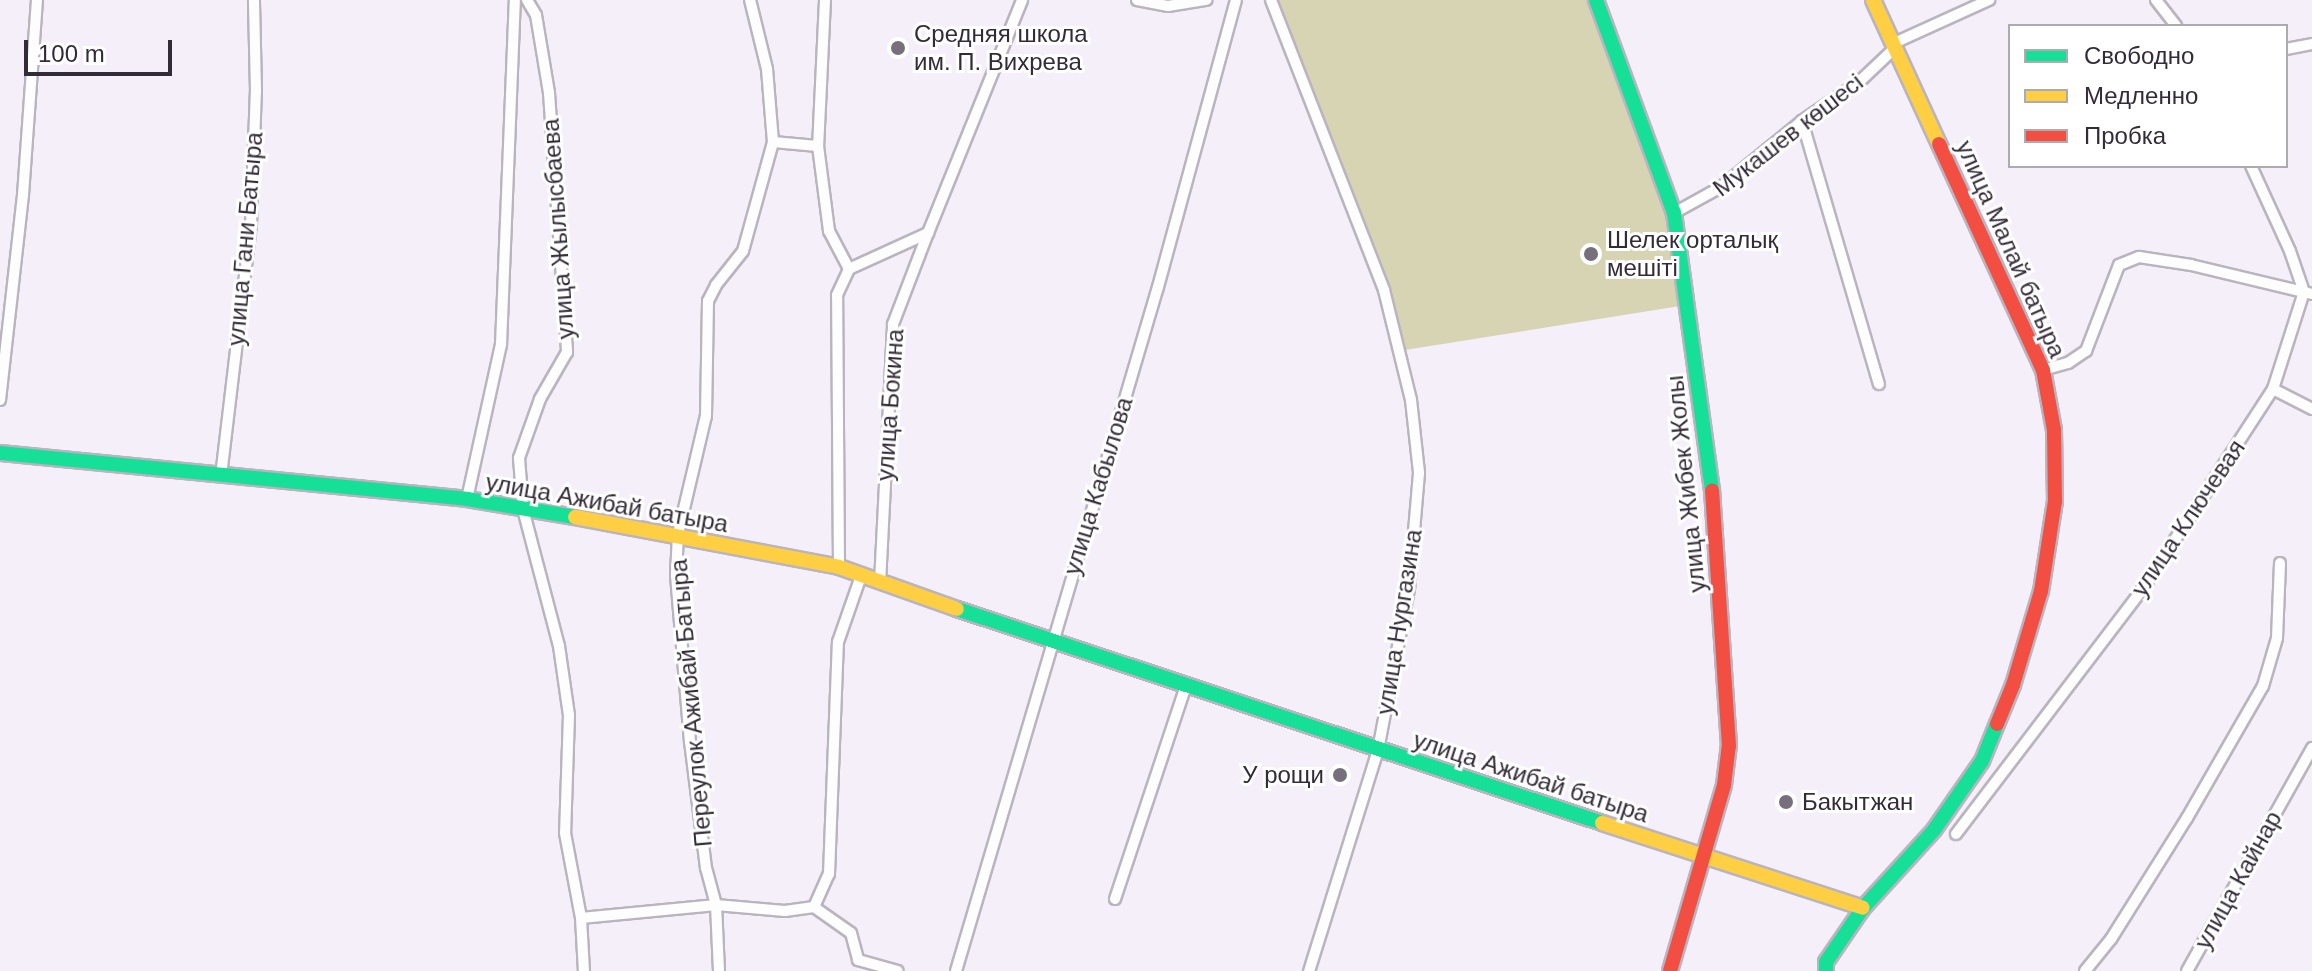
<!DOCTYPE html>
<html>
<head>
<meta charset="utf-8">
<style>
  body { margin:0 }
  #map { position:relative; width:2312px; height:971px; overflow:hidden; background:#f5effa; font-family:Arial,sans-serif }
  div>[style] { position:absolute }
  .forest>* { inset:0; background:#d7d4b4 }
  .roads { filter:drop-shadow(2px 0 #bab4bf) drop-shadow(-2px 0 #bab4bf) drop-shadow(0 2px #bab4bf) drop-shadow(0 -2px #bab4bf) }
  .street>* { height:10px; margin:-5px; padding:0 5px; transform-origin:5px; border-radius:5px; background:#fefdfe }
  .fast>* { height:14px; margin:-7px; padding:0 7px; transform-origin:7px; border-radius:7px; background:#16e098 }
  .slow>* { height:14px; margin:-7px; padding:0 7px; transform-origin:7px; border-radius:7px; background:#ffcf43 }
  .jam>* { height:14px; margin:-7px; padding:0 7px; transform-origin:7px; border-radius:7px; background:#f24e42 }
  .dots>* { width:22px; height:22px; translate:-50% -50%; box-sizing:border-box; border:4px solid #fff; border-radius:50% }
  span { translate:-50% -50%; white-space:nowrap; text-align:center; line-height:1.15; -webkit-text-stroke:6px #fff; paint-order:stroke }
  .poi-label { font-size:24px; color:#332c38 }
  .left { translate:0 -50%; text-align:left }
  .right { translate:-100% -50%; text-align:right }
  .street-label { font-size:24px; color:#332c38 }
  .legend { position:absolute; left:2008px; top:24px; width:280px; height:144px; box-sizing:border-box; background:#fff; border:2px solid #adabaf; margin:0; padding:10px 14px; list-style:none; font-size:24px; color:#332c38 }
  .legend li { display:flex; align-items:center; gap:16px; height:40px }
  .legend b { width:40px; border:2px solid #adabaf }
  .scale { position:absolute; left:24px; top:40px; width:148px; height:36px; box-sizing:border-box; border:4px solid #332c38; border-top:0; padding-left:10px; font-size:24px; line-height:28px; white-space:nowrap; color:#332c38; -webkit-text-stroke:6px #fff; paint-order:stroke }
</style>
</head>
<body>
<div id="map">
  <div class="forest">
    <div style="clip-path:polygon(1274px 0,1588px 0,1667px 215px,1680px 306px,1405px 350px,1389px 289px)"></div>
  </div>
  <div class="roads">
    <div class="street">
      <div style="left:527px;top:0;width:17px;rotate:59deg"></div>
      <div style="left:536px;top:15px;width:79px;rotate:80.5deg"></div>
      <div style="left:549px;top:93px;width:260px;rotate:86deg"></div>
      <div style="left:567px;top:352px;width:54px;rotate:119.9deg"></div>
      <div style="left:540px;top:399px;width:63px;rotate:109.6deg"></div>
      <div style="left:519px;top:458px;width:51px;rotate:85.5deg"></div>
      <div style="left:523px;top:509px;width:142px;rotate:75.3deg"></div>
      <div style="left:559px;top:646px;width:70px;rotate:81.8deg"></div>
      <div style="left:569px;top:715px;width:118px;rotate:91.9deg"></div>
      <div style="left:565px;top:833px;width:86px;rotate:79.3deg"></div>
      <div style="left:581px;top:918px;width:53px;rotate:86.8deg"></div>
      <div style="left:825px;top:0;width:146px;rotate:92.7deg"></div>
      <div style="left:818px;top:146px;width:86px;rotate:82.6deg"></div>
      <div style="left:829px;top:231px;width:43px;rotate:62.2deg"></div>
      <div style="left:1137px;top:0;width:32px;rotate:11deg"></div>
      <div style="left:1168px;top:6px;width:39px;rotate:-9deg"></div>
      <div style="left:1271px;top:0;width:311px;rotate:68.7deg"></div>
      <div style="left:1384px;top:290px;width:113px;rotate:76.2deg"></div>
      <div style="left:1411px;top:400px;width:73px;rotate:83.7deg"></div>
      <div style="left:1419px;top:473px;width:116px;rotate:94.9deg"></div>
      <div style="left:1409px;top:589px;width:164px;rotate:100.9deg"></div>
      <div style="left:1378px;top:750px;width:232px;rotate:107.3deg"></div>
      <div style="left:2156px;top:0;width:33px;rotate:52deg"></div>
      <div style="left:1892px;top:44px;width:107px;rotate:-24.4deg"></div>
      <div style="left:2286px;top:49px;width:26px;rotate:-11deg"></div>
      <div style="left:1802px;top:121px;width:274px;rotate:73.7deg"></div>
      <div style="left:773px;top:142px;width:45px;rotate:5.1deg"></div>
      <div style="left:1674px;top:213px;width:54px;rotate:-29deg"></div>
      <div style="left:1721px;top:187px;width:104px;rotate:-39.2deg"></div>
      <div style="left:1802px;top:121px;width:68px;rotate:-34.2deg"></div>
      <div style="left:1858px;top:83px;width:51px;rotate:-43.4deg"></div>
      <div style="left:2043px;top:370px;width:26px;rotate:-16deg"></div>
      <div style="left:2068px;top:363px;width:22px;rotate:-34deg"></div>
      <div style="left:2086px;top:351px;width:92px;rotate:-69deg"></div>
      <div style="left:2119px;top:265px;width:22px;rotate:-22deg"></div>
      <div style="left:2139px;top:257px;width:53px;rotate:8.7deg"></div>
      <div style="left:2191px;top:265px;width:124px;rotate:13.5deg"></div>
      <div style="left:2273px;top:389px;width:44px;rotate:27.1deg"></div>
      <div style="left:0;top:400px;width:206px;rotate:-83.6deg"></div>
      <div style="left:23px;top:195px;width:196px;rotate:-85.9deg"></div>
      <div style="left:221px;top:476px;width:253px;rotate:-83.2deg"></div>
      <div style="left:251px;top:225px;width:134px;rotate:-87.9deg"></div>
      <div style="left:256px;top:91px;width:91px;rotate:-91.3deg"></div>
      <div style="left:467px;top:499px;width:158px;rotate:-77.6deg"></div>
      <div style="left:501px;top:345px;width:345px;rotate:-87.7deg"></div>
      <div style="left:839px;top:567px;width:272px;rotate:-90.4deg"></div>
      <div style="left:837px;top:295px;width:29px;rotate:-65deg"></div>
      <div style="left:849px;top:269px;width:87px;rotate:-24.5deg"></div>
      <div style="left:928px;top:233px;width:251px;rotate:-68deg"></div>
      <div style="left:880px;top:583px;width:259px;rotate:-87.1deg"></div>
      <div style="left:893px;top:324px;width:97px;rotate:-69deg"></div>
      <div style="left:1956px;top:834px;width:307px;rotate:-52.7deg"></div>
      <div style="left:2142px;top:590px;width:240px;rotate:-56.9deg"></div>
      <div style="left:2273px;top:389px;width:102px;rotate:-72.3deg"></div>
      <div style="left:2304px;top:292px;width:43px;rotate:-108.9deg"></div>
      <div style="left:2290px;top:251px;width:94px;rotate:-114.6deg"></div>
      <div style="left:1115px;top:899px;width:225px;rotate:-71.6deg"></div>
      <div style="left:814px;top:907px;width:36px;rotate:-66deg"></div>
      <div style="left:829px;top:874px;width:232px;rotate:-87.8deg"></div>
      <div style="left:838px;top:642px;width:70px;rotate:-70.8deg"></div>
      <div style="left:814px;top:907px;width:45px;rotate:35.1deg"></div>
      <div style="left:851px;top:933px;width:28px;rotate:75deg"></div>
      <div style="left:858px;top:960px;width:41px;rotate:15.4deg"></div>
      <div style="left:581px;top:918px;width:136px;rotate:-5.5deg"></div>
      <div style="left:716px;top:905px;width:69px;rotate:5deg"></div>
      <div style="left:785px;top:911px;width:29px;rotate:-8deg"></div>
      <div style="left:719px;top:971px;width:66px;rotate:-92.6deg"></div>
      <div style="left:716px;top:905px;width:38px;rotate:-105deg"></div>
      <div style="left:706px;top:868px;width:127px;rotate:-97.2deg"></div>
      <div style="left:690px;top:742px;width:168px;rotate:-94.8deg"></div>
      <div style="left:676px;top:575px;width:41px;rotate:-87.2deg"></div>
      <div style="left:678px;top:534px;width:121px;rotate:-76.7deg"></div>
      <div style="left:706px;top:416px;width:115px;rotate:-89deg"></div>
      <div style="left:708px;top:301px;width:18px;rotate:-63deg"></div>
      <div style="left:716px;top:285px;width:43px;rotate:-51.5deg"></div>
      <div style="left:743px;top:251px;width:113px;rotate:-74.6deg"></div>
      <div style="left:773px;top:142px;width:73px;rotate:-94.7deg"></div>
      <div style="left:767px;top:69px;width:71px;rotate:-103.8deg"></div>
      <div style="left:956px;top:971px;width:713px;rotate:-73.55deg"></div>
      <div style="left:1158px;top:287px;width:297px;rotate:-74.8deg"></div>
      <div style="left:2085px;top:971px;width:41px;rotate:-50.9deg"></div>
      <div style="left:2111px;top:939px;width:143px;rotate:-57.9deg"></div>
      <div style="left:2187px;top:818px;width:152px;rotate:-60.1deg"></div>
      <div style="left:2263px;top:686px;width:50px;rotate:-73.7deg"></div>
      <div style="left:2277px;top:638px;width:75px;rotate:-87.7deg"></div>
      <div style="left:2187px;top:971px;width:256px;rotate:-60.7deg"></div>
    </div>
    <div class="fast">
      <div style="left:1596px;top:0;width:227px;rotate:69.9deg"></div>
      <div style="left:1674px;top:213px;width:281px;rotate:82.2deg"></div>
      <div style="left:0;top:453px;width:469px;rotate:5.6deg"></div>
      <div style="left:467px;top:499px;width:109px;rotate:9.5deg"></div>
      <div style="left:957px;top:609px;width:680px;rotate:18.35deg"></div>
      <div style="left:1826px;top:971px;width:9px;rotate:-90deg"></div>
      <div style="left:1826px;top:962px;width:65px;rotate:-55.6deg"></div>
      <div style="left:1863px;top:908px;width:105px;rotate:-47.7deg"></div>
      <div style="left:1934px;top:830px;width:84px;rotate:-55.2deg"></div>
      <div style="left:1982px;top:761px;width:40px;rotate:-68deg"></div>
    </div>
    <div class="slow">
      <div style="left:1873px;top:0;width:158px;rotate:65.4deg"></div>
      <div style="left:575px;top:517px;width:269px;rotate:10.7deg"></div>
      <div style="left:839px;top:567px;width:125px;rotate:19.6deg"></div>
      <div style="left:1602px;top:823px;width:274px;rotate:18deg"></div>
    </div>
    <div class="jam">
      <div style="left:1939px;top:144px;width:249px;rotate:65.3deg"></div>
      <div style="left:2043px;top:370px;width:61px;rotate:79.6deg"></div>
      <div style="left:2054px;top:430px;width:71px;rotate:89.2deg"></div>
      <div style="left:2055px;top:501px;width:91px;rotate:98.8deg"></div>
      <div style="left:2041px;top:591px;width:98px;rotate:106.6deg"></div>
      <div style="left:2013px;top:685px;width:42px;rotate:112.3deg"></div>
      <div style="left:1670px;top:971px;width:194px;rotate:-73.8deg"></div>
      <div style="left:1724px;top:785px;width:39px;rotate:-83deg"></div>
      <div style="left:1729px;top:746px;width:256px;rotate:-93.8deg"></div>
    </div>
  </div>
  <div class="dots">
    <div style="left:898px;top:48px;background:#77707c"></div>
    <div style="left:1591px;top:254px;background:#77707c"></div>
    <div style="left:1340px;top:775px;background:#77707c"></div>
    <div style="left:1786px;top:802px;background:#77707c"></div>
  </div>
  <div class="poi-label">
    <span class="left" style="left:914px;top:48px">Средняя школа<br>им. П. Вихрева</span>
    <span class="left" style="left:1607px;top:254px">Шелек орталық<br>мешіті</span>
    <span class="right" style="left:1324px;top:775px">У рощи</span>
    <span class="left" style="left:1802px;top:802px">Бакытжан</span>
  </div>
  <div class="street-label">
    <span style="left:1788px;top:135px;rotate:-38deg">Мукашев көшесі</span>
    <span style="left:558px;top:229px;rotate:-94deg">улица Жылысбаева</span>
    <span style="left:245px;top:239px;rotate:-85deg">улица Гани Батыра</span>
    <span style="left:2011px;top:249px;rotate:66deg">улица Малай батыра</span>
    <span style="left:890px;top:405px;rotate:-86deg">улица Бокина</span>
    <span style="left:1686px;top:484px;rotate:-96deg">улица Жибек Жолы</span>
    <span style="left:1098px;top:486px;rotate:-73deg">улица Кабылова</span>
    <span style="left:607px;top:503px;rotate:10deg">улица Ажибай батыра</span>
    <span style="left:2188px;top:518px;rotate:-56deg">улица Ключевая</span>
    <span style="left:1399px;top:622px;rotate:-81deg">улица Нургазина</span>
    <span style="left:691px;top:703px;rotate:-95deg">Переулок Ажибай Батыра</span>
    <span style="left:1531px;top:777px;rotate:18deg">улица Ажибай батыра</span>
    <span style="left:2238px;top:880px;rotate:-61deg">улица Кайнар</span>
  </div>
  <ul class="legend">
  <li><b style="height:10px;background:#16e098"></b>Свободно</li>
  <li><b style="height:10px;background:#ffcf43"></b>Медленно</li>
  <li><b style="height:10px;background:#f24e42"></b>Пробка</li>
  </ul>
  <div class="scale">100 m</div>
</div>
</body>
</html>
